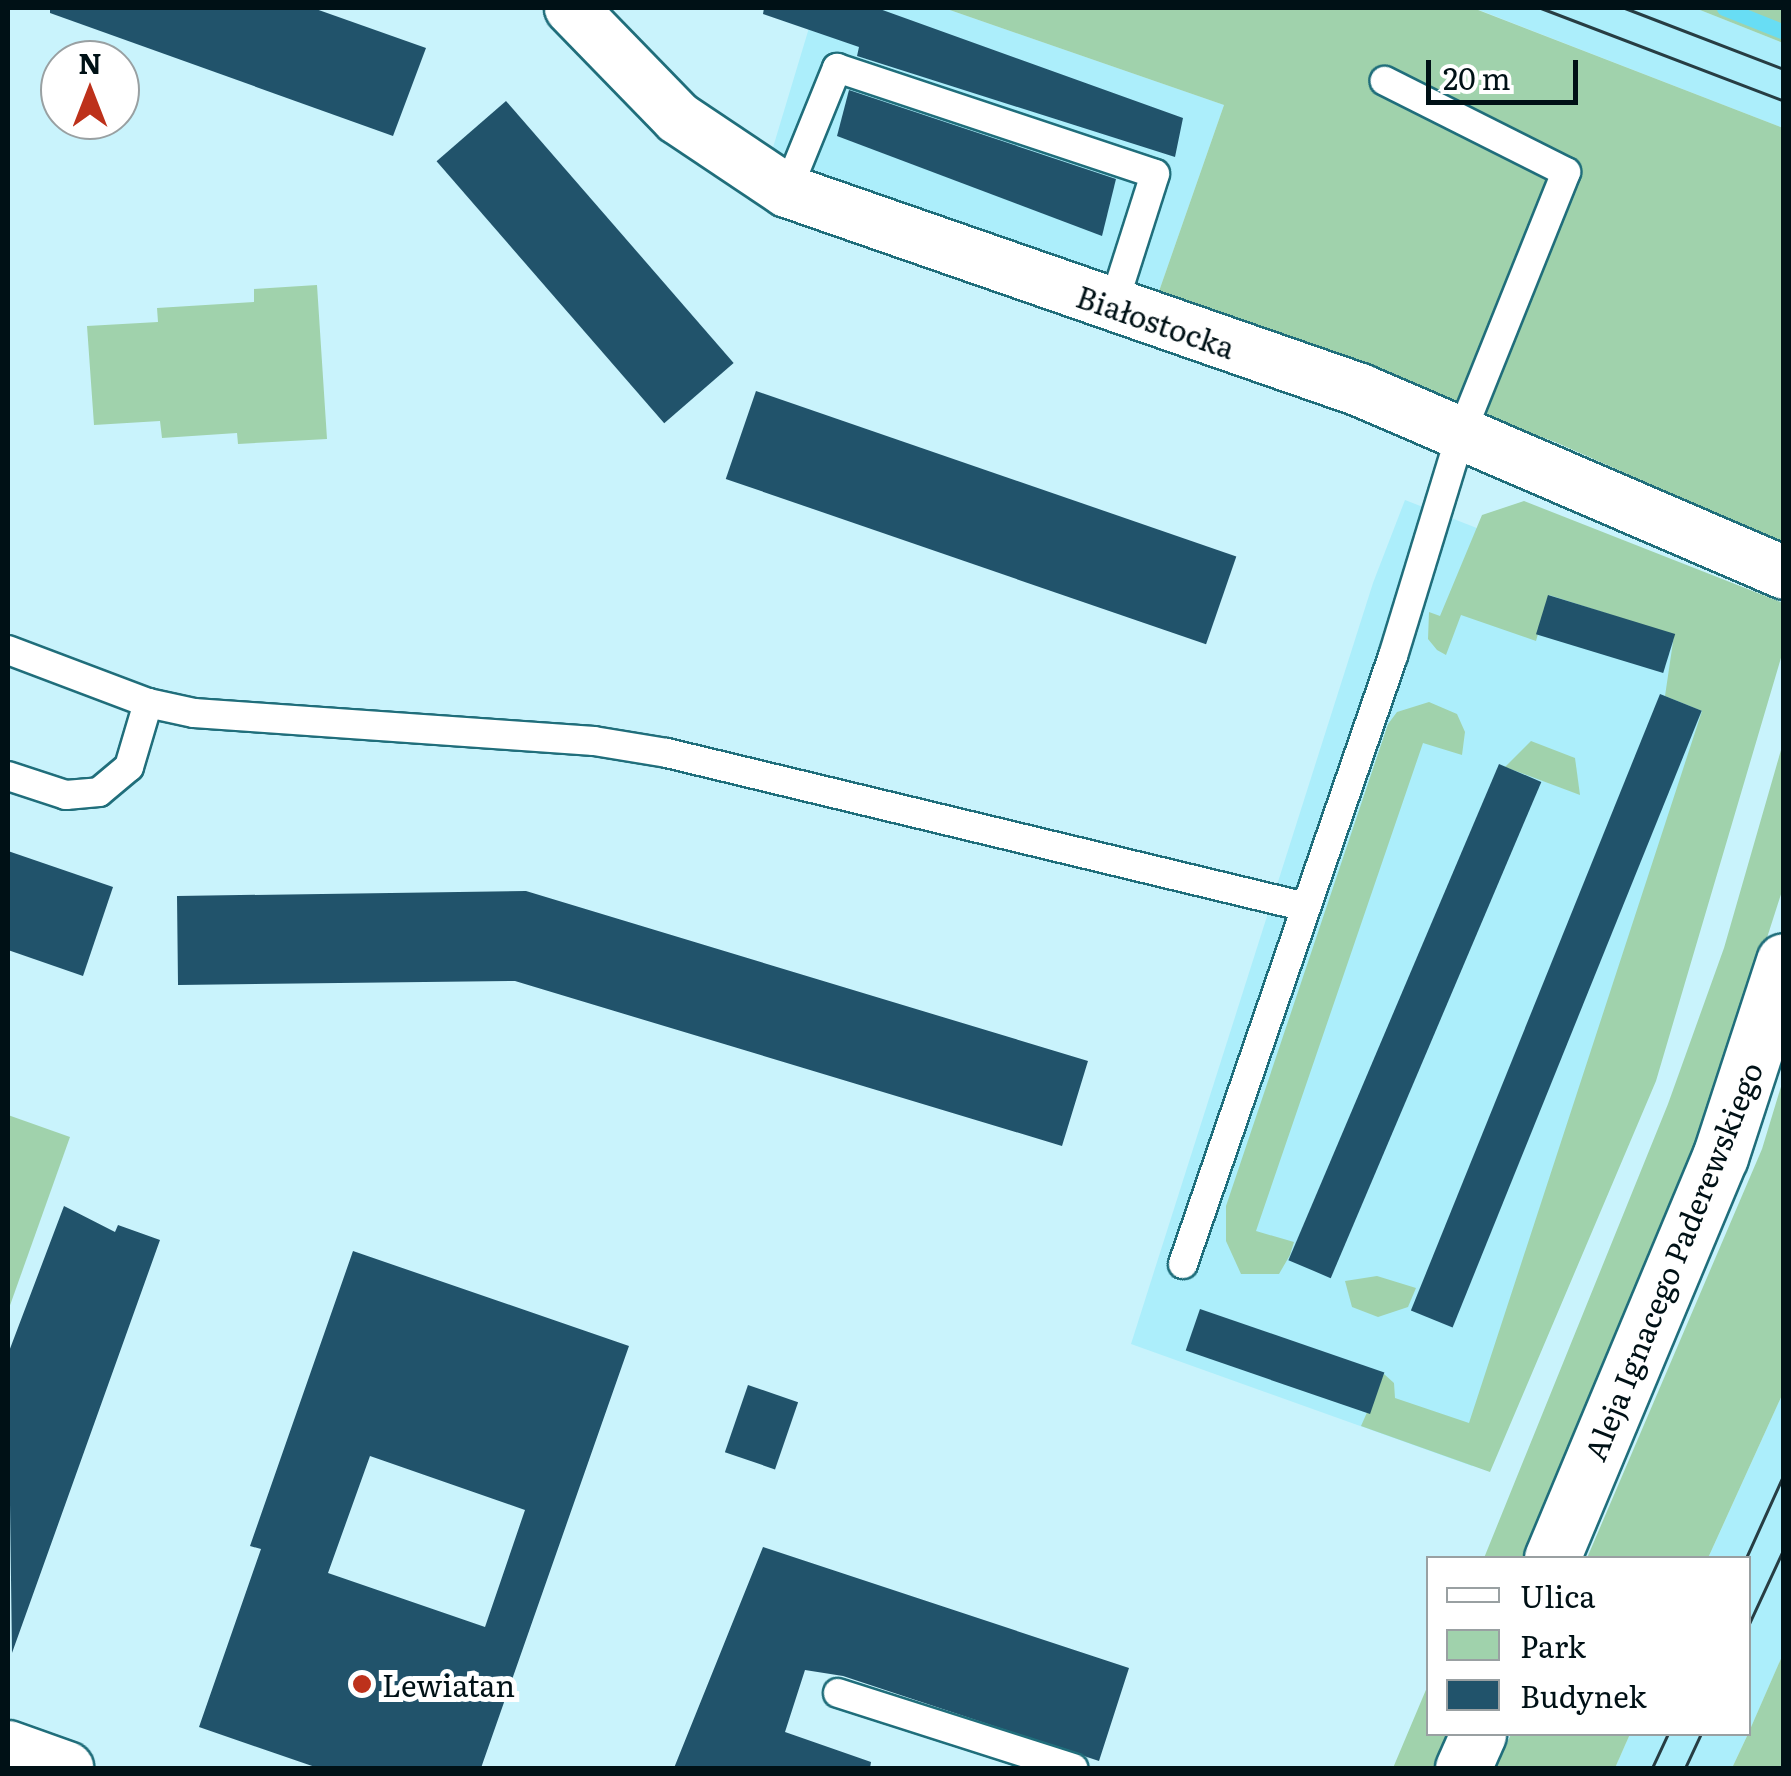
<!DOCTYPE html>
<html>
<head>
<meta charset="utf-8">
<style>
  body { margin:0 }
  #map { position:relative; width:1791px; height:1776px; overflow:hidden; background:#c9f3fc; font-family:Literata,serif }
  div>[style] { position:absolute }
  .built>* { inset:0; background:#aceefb }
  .green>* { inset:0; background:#a0d2ac }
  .stream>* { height:15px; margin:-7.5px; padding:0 7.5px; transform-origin:7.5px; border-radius:7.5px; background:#68ddf4 }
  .building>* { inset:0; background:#21536b; transform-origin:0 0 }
  .roads { filter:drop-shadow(2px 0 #206e7b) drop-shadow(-2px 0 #206e7b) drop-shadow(0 2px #206e7b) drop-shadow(0 -2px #206e7b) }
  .service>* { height:28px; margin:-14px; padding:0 14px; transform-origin:14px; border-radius:14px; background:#fff }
  .minor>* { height:52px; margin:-26px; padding:0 26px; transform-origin:26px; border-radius:26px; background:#fff }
  .tertiary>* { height:55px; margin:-27.5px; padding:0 27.5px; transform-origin:27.5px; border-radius:27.5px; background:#fff }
  .tram>* { height:2.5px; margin:-1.25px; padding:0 1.25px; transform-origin:1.25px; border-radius:1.25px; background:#273d43 }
  .dots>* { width:28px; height:28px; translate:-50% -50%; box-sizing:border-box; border:5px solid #fff; border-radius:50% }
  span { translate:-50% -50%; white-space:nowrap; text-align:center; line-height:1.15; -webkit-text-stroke:10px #fff; paint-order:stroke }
  .street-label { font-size:30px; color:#001116 }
  .poi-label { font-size:30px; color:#001116 }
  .left { translate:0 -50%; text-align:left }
  .frame { position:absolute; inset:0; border:10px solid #001116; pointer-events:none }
  .legend { position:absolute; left:1426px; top:1556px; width:325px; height:180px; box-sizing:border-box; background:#fff; border:2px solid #99a0a2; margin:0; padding:12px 18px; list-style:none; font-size:30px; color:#001116 }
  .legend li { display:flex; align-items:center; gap:20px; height:50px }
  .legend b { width:50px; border:2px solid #99a0a2 }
  .north { position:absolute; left:40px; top:40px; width:100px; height:100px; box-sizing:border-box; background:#fff; border:2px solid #99a0a2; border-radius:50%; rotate:0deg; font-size:28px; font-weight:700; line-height:40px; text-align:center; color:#001116 }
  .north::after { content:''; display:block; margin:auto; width:35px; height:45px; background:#bd311b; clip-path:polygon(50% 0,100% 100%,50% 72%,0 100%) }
  .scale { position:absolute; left:1426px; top:60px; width:152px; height:45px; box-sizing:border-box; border:5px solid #001116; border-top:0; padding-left:12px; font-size:30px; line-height:35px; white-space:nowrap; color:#001116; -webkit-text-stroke:8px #fff; paint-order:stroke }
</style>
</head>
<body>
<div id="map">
  <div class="built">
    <div style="clip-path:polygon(815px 8px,944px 8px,1224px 105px,1157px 297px,768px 164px)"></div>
    <div style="clip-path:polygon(1474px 8px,1695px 8px,1783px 43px,1783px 128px)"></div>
    <div style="clip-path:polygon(1405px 500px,1764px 640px,1472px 1466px,1131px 1344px,1373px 583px)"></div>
    <div style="clip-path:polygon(1783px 1393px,1783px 1654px,1749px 1732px,1748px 1558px,1708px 1558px)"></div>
    <div style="clip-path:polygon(1630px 1734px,1748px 1734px,1732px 1768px,1615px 1768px)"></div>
  </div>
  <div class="green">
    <div style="clip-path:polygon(944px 8px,1473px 8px,1783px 128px,1783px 543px,1555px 442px,1157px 297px,1224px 105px)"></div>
    <div style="clip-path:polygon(1695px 8px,1783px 8px,1783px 43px)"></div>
    <div style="clip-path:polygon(317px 285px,327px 439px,238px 444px,237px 433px,162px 438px,160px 421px,94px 425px,87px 326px,158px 322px,157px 308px,254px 302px,254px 289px)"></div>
    <div style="clip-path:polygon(1524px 501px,1783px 603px,1783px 651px,1656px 1081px,1490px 1472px,1361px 1426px,1384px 1374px,1394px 1383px,1395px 1398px,1469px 1423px,1702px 711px,1665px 696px,1674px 635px,1549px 595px,1536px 641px,1461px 615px,1446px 655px,1437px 650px,1428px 639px,1429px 612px,1440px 616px,1482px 515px)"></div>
    <div style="clip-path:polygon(1429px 702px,1457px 714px,1465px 732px,1462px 755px,1423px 743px,1256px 1231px,1294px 1242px,1290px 1255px,1279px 1274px,1241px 1274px,1226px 1241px,1226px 1206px,1388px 724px,1397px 712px)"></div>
    <div style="clip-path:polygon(1531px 741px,1575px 758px,1580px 795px,1505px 767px)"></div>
    <div style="clip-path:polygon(1783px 743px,1783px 888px,1722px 1078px,1527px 1558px,1484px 1558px,1668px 1104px,1724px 948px)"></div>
    <div style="clip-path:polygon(1783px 1080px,1783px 1393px,1708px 1558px,1587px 1558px,1762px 1149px)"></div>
    <div style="clip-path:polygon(8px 1115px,70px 1137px,8px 1311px)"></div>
    <div style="clip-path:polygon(1377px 1276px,1416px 1288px,1408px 1307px,1378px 1317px,1352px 1307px,1345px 1281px)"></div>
    <div style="clip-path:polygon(1783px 1654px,1783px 1768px,1732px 1768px,1748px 1734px)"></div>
    <div style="clip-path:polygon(1428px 1685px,1428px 1734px,1452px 1734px,1437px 1768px,1393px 1768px)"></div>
    <div style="clip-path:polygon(1511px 1734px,1630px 1734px,1615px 1768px,1496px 1768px)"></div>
  </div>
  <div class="stream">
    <div style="left:1724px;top:8px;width:65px;rotate:21.8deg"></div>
  </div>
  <div class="building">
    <div style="clip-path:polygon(50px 8px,313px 8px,426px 48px,393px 136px,50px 13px)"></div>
    <div style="clip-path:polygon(764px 8px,877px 8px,1183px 118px,1175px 157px,857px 56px,859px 47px,763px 14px)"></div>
    <div style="clip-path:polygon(849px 90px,1116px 179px,1102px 236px,837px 136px)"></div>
    <div style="left:506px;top:101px;width:347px;height:92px;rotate:49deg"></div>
    <div style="left:756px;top:391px;width:508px;height:93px;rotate:19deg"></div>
    <div style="left:1548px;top:595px;width:133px;height:41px;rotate:17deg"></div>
    <div style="left:1660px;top:694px;width:45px;height:665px;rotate:22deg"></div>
    <div style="left:1499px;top:764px;width:46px;height:539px;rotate:23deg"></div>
    <div style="clip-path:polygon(8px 851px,113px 887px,83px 976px,8px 950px)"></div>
    <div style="clip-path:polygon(526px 891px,1088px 1061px,1062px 1146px,515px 981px,178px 985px,177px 896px)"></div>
    <div style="clip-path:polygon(64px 1206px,115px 1232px,118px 1225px,160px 1240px,12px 1653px,8px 1354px)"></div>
    <div style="clip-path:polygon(evenodd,353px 1251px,629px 1346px,481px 1768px,318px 1768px,199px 1727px,261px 1549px,250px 1546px,353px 1251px,370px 1456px,525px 1510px,485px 1627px,328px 1573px,370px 1456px)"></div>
    <div style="left:1200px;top:1309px;width:195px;height:44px;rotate:19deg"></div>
    <div style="left:748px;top:1385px;width:53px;height:71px;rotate:19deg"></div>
    <div style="clip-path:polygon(763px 1547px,1129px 1668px,1099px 1761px,843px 1676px,805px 1670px,785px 1732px,871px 1762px,870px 1768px,674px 1768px)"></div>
  </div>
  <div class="roads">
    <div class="service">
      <div style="left:787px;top:191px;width:133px;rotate:-67.9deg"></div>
      <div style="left:837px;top:68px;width:335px;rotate:18.4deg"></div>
      <div style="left:1155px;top:174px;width:139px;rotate:107.7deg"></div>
      <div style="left:8px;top:650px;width:150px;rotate:20.7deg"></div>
      <div style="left:148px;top:703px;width:47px;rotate:12.3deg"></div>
      <div style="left:194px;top:713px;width:401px;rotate:4deg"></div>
      <div style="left:594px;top:741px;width:74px;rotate:9.3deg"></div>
      <div style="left:667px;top:753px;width:657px;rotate:13.55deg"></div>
      <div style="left:8px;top:776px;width:61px;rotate:18.1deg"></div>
      <div style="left:66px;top:795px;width:33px;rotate:-5deg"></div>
      <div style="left:99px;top:792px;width:39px;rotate:-40deg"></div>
      <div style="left:129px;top:767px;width:67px;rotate:-73.5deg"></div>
      <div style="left:1183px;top:1264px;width:643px;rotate:-70.95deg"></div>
      <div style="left:1393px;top:656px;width:235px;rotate:-73deg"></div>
      <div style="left:1462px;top:431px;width:279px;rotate:-68.1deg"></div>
      <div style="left:1566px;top:172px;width:203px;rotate:-153.3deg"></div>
      <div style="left:838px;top:1693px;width:247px;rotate:17.7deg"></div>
    </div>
    <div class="minor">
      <div style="left:571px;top:8px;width:153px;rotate:45.8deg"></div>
      <div style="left:678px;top:118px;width:131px;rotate:33.8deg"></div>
      <div style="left:787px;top:191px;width:607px;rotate:19.15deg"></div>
      <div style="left:1360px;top:390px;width:462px;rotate:23.3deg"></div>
      <div style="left:8px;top:1747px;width:63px;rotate:19.6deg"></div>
    </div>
    <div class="tertiary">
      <div style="left:1552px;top:1558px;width:435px;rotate:-67.3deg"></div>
      <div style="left:1720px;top:1157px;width:206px;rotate:-71.9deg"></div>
      <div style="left:1463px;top:1768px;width:37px;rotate:-66deg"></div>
    </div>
  </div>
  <div class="tram">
    <div style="left:1541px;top:8px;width:260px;rotate:20.9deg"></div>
    <div style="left:1625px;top:8px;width:170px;rotate:21deg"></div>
    <div style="left:1746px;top:1558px;width:92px;rotate:-65.7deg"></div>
    <div style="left:1748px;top:1626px;width:86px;rotate:-65.2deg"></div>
    <div style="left:1652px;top:1768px;width:38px;rotate:-65deg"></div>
    <div style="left:1685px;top:1768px;width:38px;rotate:-65deg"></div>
  </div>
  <div class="dots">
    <div style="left:362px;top:1684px;background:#bd311b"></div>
  </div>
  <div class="street-label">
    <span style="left:1156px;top:321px;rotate:19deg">Białostocka</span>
    <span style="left:1672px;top:1261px;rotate:-68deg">Aleja Ignacego Paderewskiego</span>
  </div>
  <div class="poi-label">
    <span class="left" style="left:382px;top:1684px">Lewiatan</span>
  </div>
  <div class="frame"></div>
  <ul class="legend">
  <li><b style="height:12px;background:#fff"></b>Ulica</li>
  <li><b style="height:28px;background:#a0d2ac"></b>Park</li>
  <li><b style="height:28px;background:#21536b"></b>Budynek</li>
  </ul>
  <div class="north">N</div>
  <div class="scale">20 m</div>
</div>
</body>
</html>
